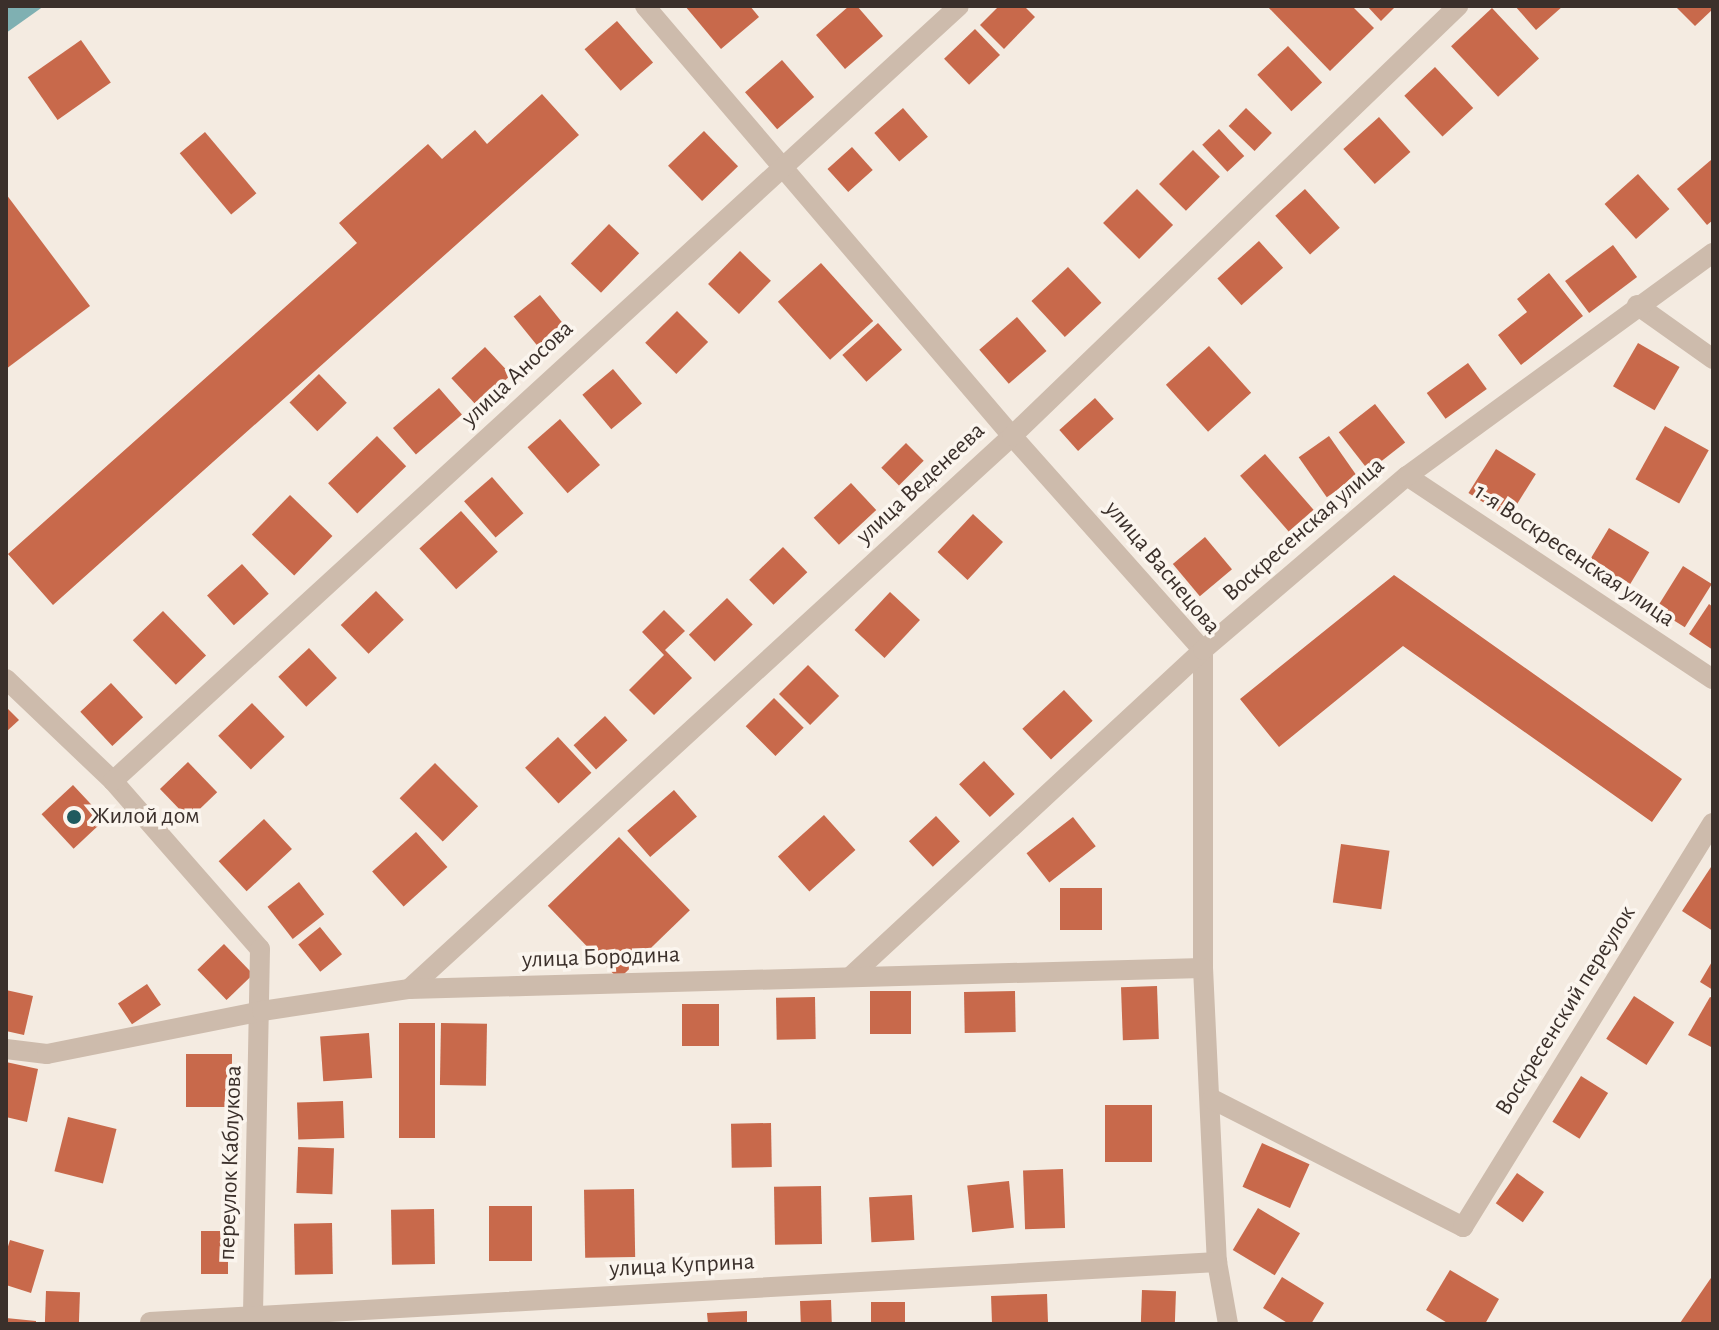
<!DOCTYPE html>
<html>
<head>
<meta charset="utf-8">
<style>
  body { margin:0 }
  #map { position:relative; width:1719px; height:1330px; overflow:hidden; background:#f4ebe1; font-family:"Alegreya Sans",sans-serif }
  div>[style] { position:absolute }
  .water>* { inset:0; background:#7fb0b2 }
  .building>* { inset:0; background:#c8694b; transform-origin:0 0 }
  .street>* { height:20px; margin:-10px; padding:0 10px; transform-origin:10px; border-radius:10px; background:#cdbbac }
  .dots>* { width:22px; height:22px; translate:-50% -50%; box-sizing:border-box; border:4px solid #fbf5ee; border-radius:50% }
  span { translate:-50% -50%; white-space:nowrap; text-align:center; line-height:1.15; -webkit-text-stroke:7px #fbf5ee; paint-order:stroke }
  .street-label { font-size:24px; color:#3b302b }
  .poi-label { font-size:24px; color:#3b302b }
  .left { translate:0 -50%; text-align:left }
  .frame { position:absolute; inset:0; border:8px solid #3b302b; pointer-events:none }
</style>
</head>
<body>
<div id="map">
  <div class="water">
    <div style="clip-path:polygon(6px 6px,44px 6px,6px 33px)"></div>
  </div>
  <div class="building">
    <div style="clip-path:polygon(685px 6px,750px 6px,759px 17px,721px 49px)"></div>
    <div style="clip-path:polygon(849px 6px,857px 6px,883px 36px,845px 69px,816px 35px)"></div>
    <div style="clip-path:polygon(999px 6px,1024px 6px,1035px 17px,1004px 49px,980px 25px)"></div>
    <div style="clip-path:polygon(1267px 6px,1352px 6px,1374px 28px,1330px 71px)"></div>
    <div style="clip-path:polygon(1367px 6px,1396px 6px,1381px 21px)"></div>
    <div style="clip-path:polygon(1515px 6px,1563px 6px,1536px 30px)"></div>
    <div style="clip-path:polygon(1675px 6px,1713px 6px,1713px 9px,1695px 26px)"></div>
    <div style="left:1492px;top:8px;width:69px;height:56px;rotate:47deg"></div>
    <div style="left:617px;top:21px;width:55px;height:43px;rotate:49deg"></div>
    <div style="left:975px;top:29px;width:36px;height:43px;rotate:46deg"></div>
    <div style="left:81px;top:40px;width:52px;height:65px;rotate:55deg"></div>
    <div style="left:1288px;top:46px;width:50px;height:42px;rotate:47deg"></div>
    <div style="left:782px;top:60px;width:49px;height:49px;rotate:49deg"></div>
    <div style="left:1435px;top:67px;width:56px;height:42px;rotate:47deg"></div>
    <div style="clip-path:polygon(542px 94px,579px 135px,53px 605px,8px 554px,357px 243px,339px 223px,428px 144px,442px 159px,475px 130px,487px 144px)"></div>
    <div style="left:903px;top:108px;width:38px;height:38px;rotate:49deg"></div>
    <div style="left:1246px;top:108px;width:36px;height:25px;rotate:44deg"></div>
    <div style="left:1379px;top:117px;width:47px;height:48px;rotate:48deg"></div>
    <div style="left:1219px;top:129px;width:37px;height:23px;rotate:47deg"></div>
    <div style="left:704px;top:131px;width:49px;height:50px;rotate:46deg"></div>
    <div style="left:205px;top:132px;width:80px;height:33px;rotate:50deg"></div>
    <div style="left:852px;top:147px;width:31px;height:33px;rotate:48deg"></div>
    <div style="left:1193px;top:150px;width:38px;height:48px;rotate:45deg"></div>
    <div style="clip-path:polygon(1711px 160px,1713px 220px,1707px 225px,1677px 189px)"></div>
    <div style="left:1638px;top:174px;width:47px;height:45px;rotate:48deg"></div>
    <div style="left:1137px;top:189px;width:51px;height:48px;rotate:45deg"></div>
    <div style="left:1305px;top:189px;width:52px;height:40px;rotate:48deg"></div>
    <div style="clip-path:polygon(6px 194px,90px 306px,6px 369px)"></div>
    <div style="left:609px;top:224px;width:42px;height:55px;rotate:44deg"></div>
    <div style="left:1259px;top:241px;width:36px;height:56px;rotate:48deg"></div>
    <div style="left:1613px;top:245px;width:40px;height:60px;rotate:53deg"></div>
    <div style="left:740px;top:251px;width:43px;height:46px;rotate:44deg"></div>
    <div style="left:821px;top:263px;width:78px;height:58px;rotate:48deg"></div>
    <div style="left:1068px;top:267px;width:49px;height:50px;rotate:47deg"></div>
    <div style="clip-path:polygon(1549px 273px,1583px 316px,1521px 365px,1498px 335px,1527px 312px,1517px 299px)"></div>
    <div style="left:540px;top:295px;width:43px;height:34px;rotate:51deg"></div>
    <div style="left:677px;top:311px;width:44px;height:45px;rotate:45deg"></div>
    <div style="left:1017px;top:317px;width:45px;height:50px;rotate:49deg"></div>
    <div style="left:878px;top:323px;width:36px;height:48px;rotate:48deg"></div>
    <div style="left:1638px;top:343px;width:48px;height:50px;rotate:30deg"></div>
    <div style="left:1209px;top:346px;width:63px;height:58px;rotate:48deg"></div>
    <div style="left:485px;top:347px;width:38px;height:46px;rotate:47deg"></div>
    <div style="left:1468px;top:363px;width:32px;height:51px;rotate:54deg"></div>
    <div style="left:613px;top:369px;width:45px;height:40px;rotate:50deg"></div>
    <div style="left:319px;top:374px;width:40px;height:41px;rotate:46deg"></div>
    <div style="left:439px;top:388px;width:35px;height:61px;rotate:49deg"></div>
    <div style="left:1095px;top:398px;width:28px;height:48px;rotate:48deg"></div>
    <div style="left:1375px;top:404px;width:49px;height:46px;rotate:52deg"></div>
    <div style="left:560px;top:419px;width:61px;height:43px;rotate:49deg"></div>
    <div style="left:1665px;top:426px;width:50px;height:61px;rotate:29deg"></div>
    <div style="left:377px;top:436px;width:42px;height:68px;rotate:46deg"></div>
    <div style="left:1329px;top:436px;width:49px;height:37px;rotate:55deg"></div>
    <div style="left:906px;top:443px;width:25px;height:35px;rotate:45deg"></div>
    <div style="left:1496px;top:449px;width:47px;height:52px;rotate:32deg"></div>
    <div style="left:1265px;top:454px;width:74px;height:33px;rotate:49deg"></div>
    <div style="left:492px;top:477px;width:48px;height:37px;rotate:49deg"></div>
    <div style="left:851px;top:483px;width:37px;height:51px;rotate:47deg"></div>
    <div style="left:290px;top:495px;width:59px;height:55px;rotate:44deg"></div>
    <div style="left:461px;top:511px;width:55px;height:56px;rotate:48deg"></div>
    <div style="left:973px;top:514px;width:41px;height:52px;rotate:43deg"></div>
    <div style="left:1609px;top:528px;width:47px;height:39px;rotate:31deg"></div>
    <div style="left:1205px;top:537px;width:42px;height:42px;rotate:50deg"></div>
    <div style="left:783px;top:547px;width:35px;height:47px;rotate:46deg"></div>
    <div style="left:242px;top:564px;width:40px;height:47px;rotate:48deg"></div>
    <div style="left:1683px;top:566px;width:34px;height:51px;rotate:32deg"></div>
    <div style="clip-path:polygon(1394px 575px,1682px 779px,1652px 822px,1403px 646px,1279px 747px,1240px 699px)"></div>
    <div style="left:376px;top:591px;width:40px;height:49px;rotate:46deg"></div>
    <div style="left:890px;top:592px;width:41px;height:52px;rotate:43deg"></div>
    <div style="left:727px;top:598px;width:37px;height:53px;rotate:46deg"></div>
    <div style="clip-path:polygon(1709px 604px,1713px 607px,1713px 650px,1689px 634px)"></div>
    <div style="clip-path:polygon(664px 610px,685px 631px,665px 650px,692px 678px,654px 715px,629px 690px,664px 655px,642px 632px)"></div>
    <div style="left:163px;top:611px;width:62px;height:42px;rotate:46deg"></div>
    <div style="left:309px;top:648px;width:41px;height:42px;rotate:47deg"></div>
    <div style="left:808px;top:665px;width:44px;height:41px;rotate:45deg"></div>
    <div style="left:111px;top:683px;width:47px;height:42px;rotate:47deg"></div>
    <div style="left:1064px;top:690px;width:42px;height:57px;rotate:47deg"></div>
    <div style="left:774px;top:698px;width:42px;height:40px;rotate:45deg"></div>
    <div style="left:252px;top:703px;width:47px;height:47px;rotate:46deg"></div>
    <div style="clip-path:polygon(6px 707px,19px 720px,6px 732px)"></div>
    <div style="left:605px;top:716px;width:33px;height:43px;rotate:47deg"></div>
    <div style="left:558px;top:737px;width:49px;height:45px;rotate:47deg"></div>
    <div style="left:984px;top:761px;width:45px;height:34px;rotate:47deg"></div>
    <div style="left:188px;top:762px;width:42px;height:39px;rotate:46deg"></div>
    <div style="left:435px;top:763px;width:61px;height:50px;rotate:45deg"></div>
    <div style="left:73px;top:785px;width:47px;height:43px;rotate:47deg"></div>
    <div style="left:674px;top:790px;width:35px;height:62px;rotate:49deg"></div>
    <div style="left:824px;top:815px;width:47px;height:62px;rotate:48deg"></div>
    <div style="left:936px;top:816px;width:35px;height:37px;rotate:47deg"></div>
    <div style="left:1073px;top:817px;width:37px;height:59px;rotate:52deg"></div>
    <div style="left:264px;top:819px;width:41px;height:62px;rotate:47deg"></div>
    <div style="left:416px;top:832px;width:47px;height:59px;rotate:48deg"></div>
    <div style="left:619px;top:837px;width:102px;height:99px;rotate:46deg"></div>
    <div style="left:1341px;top:844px;width:49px;height:59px;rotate:8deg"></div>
    <div style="clip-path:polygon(1713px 864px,1713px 931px,1682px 911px)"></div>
    <div style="left:299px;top:882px;width:41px;height:40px;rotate:52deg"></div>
    <div style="left:1060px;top:888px;width:42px;height:42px"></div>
    <div style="left:320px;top:927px;width:35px;height:28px;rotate:51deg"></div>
    <div style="left:224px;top:944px;width:42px;height:37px;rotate:46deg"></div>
    <div style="clip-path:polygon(1713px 960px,1713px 990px,1700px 982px)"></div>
    <div style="left:147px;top:984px;width:25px;height:35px;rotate:56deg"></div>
    <div style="left:1157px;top:986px;width:53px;height:36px;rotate:88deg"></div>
    <div style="clip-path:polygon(6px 990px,33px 996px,24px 1035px,6px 1031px)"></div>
    <div style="left:870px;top:991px;width:41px;height:43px"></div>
    <div style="left:1015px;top:991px;width:41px;height:51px;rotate:89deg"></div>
    <div style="left:1634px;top:996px;width:48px;height:51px;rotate:33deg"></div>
    <div style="left:815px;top:997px;width:42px;height:39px;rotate:89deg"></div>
    <div style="clip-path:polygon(1710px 997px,1713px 998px,1713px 1048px,1688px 1035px)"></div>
    <div style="left:682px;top:1004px;width:37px;height:42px"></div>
    <div style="left:399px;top:1023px;width:36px;height:115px"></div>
    <div style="left:441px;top:1023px;width:46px;height:62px;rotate:1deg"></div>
    <div style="left:369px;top:1033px;width:45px;height:49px;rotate:86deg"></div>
    <div style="left:186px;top:1054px;width:46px;height:53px"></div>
    <div style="clip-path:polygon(6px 1062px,38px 1069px,27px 1122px,6px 1117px)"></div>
    <div style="left:1581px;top:1076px;width:32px;height:54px;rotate:32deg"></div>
    <div style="left:343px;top:1101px;width:37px;height:46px;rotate:88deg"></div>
    <div style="left:1105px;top:1105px;width:47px;height:57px"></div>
    <div style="left:68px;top:1117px;width:50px;height:56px;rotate:14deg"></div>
    <div style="left:771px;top:1123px;width:44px;height:40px;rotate:89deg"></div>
    <div style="left:1262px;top:1143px;width:52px;height:48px;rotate:24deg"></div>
    <div style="left:298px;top:1147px;width:36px;height:46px;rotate:2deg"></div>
    <div style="left:1063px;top:1169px;width:59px;height:40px;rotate:88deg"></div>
    <div style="left:1517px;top:1173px;width:33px;height:37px;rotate:35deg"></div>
    <div style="left:1009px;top:1181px;width:47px;height:42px;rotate:84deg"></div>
    <div style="left:821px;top:1186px;width:58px;height:47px;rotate:89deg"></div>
    <div style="left:634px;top:1189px;width:68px;height:50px;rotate:89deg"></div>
    <div style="left:912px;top:1195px;width:45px;height:43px;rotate:87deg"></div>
    <div style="left:489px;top:1206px;width:43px;height:55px"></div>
    <div style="left:1258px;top:1208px;width:49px;height:49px;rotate:31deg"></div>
    <div style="left:434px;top:1209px;width:55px;height:43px;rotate:89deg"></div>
    <div style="left:332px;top:1223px;width:51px;height:38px;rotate:89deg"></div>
    <div style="left:201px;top:1231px;width:27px;height:43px"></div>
    <div style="clip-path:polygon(10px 1240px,44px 1250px,31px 1293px,6px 1285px,6px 1253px)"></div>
    <div style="clip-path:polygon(1450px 1270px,1499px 1299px,1485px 1324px,1449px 1324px,1426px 1310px)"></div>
    <div style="clip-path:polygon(1713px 1275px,1713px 1324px,1682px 1324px,1680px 1323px)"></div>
    <div style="clip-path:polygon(1282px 1277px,1324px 1303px,1311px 1324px,1289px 1324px,1263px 1308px)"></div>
    <div style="left:1142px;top:1290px;width:34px;height:34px;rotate:2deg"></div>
    <div style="left:46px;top:1291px;width:34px;height:33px;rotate:2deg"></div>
    <div style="left:1047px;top:1294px;width:30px;height:56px;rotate:88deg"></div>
    <div style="left:831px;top:1300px;width:24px;height:31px;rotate:88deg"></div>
    <div style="left:871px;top:1302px;width:34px;height:22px"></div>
    <div style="clip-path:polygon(747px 1311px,747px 1324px,708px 1324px,707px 1313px)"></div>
    <div style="clip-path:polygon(6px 1318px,36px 1321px,36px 1324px,6px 1324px)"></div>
  </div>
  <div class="street">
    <div style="left:645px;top:6px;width:565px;rotate:49.52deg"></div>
    <div style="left:1012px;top:436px;width:287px;rotate:48.3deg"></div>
    <div style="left:1203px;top:650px;width:318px;rotate:90deg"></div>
    <div style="left:1203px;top:968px;width:294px;rotate:87.3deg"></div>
    <div style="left:1217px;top:1262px;width:63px;rotate:79.9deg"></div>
    <div style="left:1637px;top:305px;width:93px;rotate:35.4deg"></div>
    <div style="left:1407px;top:476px;width:367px;rotate:33.6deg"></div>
    <div style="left:6px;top:679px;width:148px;rotate:43.6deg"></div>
    <div style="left:113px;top:781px;width:223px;rotate:48.8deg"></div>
    <div style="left:260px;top:949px;width:368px;rotate:91.1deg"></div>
    <div style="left:113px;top:781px;width:1147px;rotate:-42.49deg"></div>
    <div style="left:850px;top:977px;width:481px;rotate:-42.8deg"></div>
    <div style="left:1203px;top:650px;width:268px;rotate:-40.5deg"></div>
    <div style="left:1407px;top:476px;width:379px;rotate:-36.1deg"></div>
    <div style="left:409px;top:989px;width:818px;rotate:-42.52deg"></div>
    <div style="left:1012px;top:436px;width:620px;rotate:-43.95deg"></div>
    <div style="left:6px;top:1049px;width:41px;rotate:7deg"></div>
    <div style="left:47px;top:1054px;width:219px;rotate:-11.3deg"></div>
    <div style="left:262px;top:1011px;width:149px;rotate:-8.5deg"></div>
    <div style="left:409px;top:989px;width:794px;rotate:-1.52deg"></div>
    <div style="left:1212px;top:1099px;width:282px;rotate:27deg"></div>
    <div style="left:1463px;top:1227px;width:475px;rotate:-58.3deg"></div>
    <div style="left:150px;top:1322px;width:1069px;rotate:-3.22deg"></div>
  </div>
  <div class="dots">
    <div style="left:74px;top:817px;background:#1f5a5e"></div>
  </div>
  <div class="street-label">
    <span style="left:518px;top:374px;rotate:-43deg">улица Аносова</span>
    <span style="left:921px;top:484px;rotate:-43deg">улица Веденеева</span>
    <span style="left:1304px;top:530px;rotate:-41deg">Воскресенская улица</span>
    <span style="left:1574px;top:556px;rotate:34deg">1-я Воскресенская улица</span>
    <span style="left:1162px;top:568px;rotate:50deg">улица Васнецова</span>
    <span style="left:601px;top:958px;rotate:-2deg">улица Бородина</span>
    <span style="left:1566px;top:1011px;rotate:-58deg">Воскресенский переулок</span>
    <span style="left:231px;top:1163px;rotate:-88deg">переулок Каблукова</span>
    <span style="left:682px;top:1266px;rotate:-3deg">улица Куприна</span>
  </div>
  <div class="poi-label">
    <span class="left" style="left:90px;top:817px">Жилой дом</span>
  </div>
  <div class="frame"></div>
</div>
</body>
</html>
